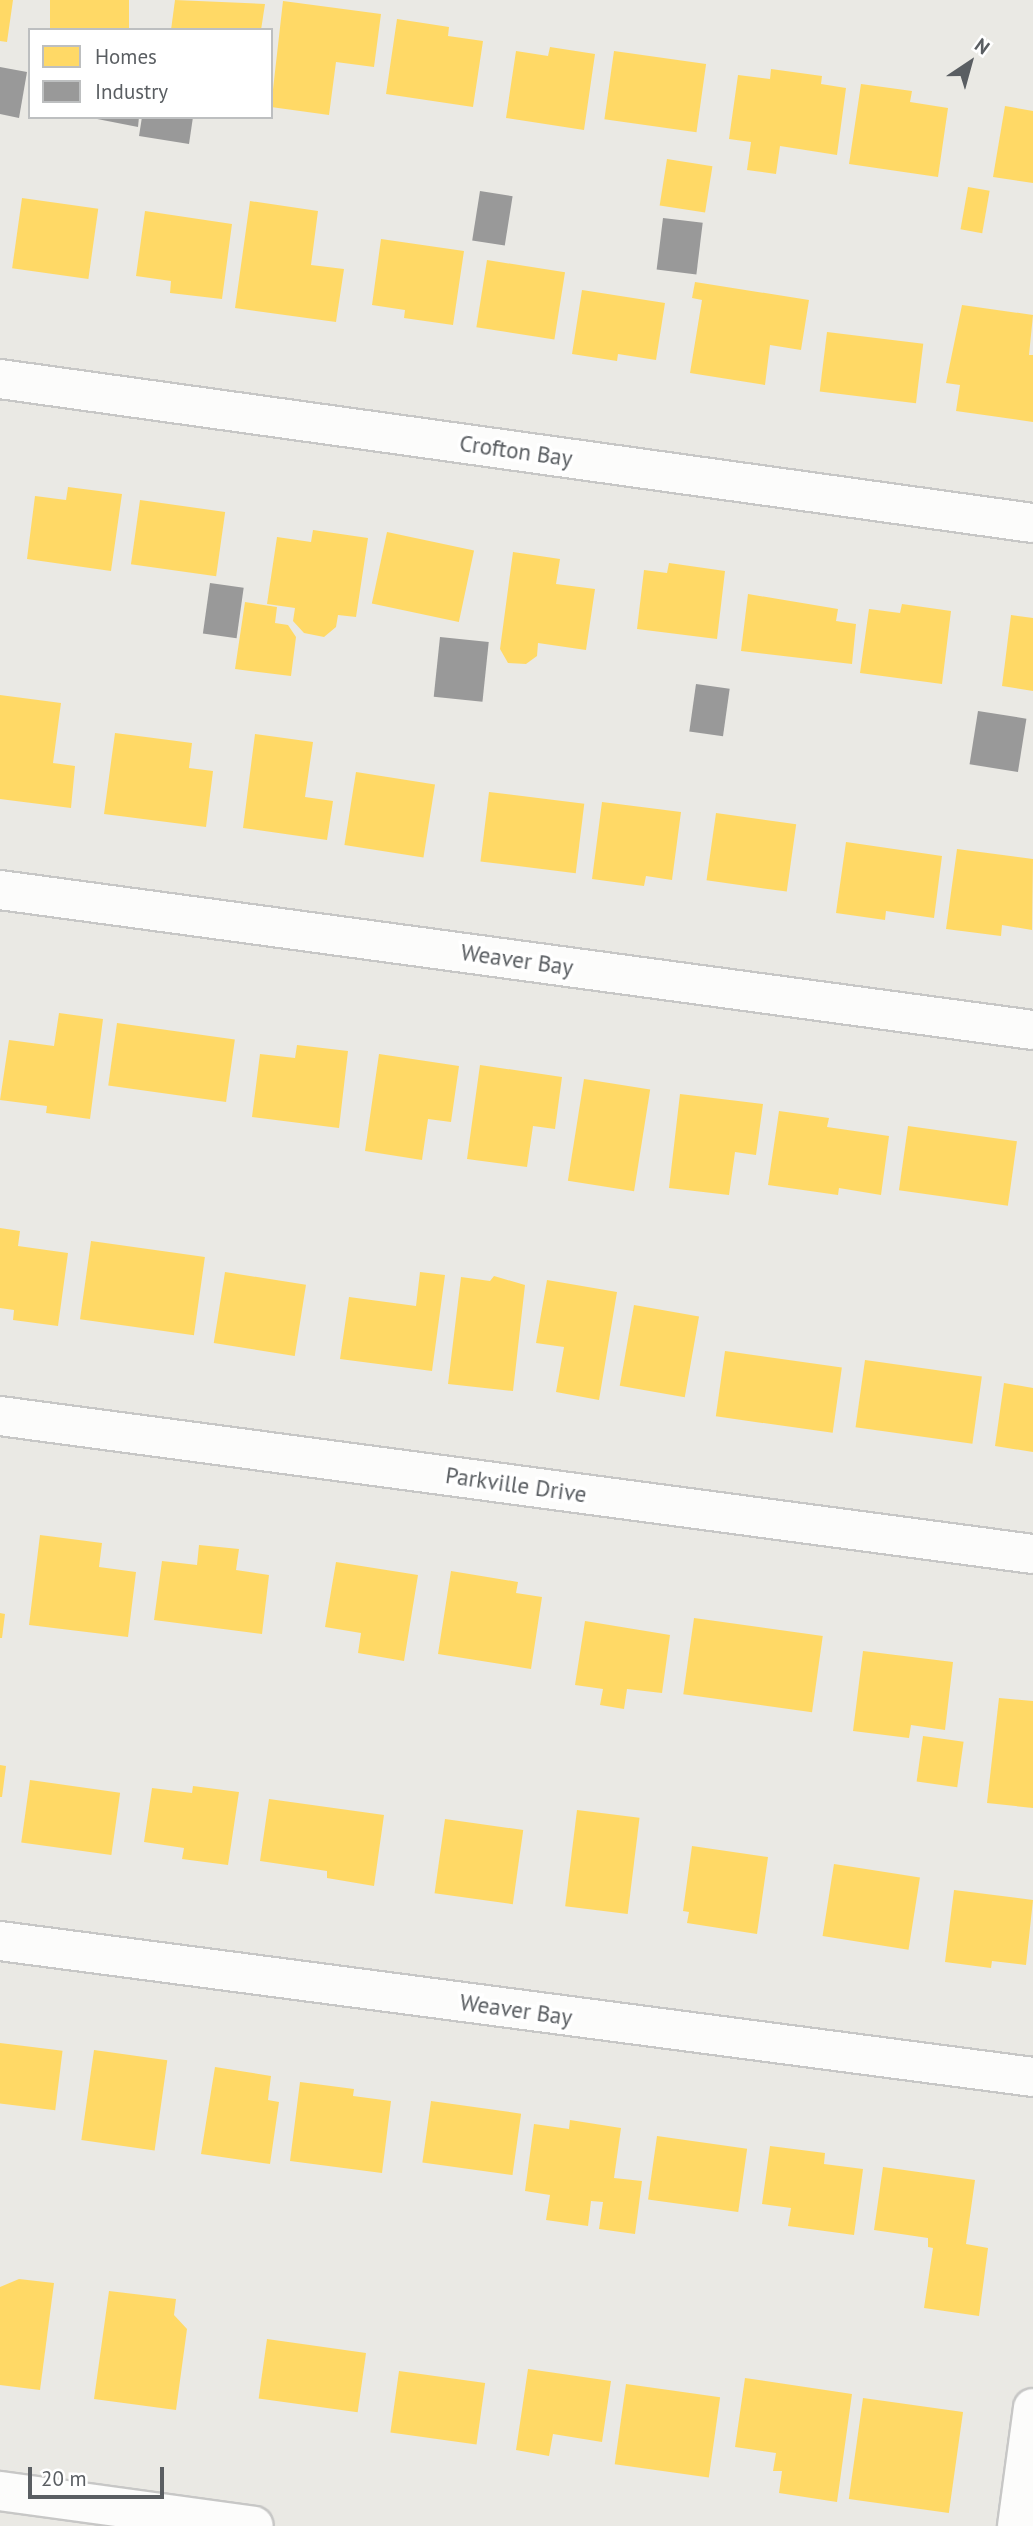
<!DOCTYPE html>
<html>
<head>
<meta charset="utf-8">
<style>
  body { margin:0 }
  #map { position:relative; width:1033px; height:2526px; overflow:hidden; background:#eae9e4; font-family:"PT Sans",sans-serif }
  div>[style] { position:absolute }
  .homes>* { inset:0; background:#ffd966; transform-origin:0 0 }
  .industry>* { inset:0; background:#999; transform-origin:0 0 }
  .roads { filter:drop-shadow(2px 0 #c7c7c6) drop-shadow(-2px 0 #c7c7c6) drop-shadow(0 2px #c7c7c6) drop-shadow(0 -2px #c7c7c6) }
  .minor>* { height:38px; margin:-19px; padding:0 19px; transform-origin:19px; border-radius:19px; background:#fcfcfb }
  span { translate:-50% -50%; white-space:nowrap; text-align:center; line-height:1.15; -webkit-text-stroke:7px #fff; paint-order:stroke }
  .street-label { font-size:23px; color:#5a5e62 }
  .legend { position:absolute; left:28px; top:28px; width:245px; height:91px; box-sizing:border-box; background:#fff; border:2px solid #bdbfc0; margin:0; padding:9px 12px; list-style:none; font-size:21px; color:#5a5e62 }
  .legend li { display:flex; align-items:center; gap:14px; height:35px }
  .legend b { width:35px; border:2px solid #bdbfc0 }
  .north { position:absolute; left:935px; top:28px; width:70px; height:70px; -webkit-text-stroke:5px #fff; paint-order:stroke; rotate:36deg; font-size:19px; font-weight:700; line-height:28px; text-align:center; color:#5a5e62 }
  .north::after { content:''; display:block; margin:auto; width:24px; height:32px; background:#5a5e62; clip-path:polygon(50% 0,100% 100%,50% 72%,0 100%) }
  .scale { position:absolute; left:28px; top:2467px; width:136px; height:32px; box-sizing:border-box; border:4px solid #5a5e62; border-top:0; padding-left:9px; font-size:21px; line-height:24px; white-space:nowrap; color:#5a5e62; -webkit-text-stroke:5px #fff; paint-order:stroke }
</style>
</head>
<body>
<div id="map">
  <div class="homes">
    <div style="clip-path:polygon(0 0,13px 0,7px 42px,0 41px)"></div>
    <div style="left:50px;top:0;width:79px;height:30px"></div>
    <div style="clip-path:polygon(175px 0,265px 4px,261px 30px,171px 30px)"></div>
    <div style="clip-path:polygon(283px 1px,381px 14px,374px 67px,336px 62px,329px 115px,271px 107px)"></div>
    <div style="clip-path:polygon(397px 19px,449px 27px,448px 36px,483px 41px,473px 107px,386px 94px)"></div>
    <div style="clip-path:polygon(550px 47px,595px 54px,584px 130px,506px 118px,516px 51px,548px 56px)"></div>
    <div style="left:614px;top:51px;width:93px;height:69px;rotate:8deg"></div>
    <div style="clip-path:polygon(771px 69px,822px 76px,821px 84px,846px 88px,837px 155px,780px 146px,776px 174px,747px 170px,751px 142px,729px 139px,738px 75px,770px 79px)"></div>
    <div style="clip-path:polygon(861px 84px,912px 91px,910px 102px,948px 108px,938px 177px,849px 164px)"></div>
    <div style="clip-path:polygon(1005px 106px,1033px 111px,1033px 183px,993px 177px)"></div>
    <div style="left:667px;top:159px;width:46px;height:47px;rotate:9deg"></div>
    <div style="left:968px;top:187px;width:22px;height:43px;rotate:10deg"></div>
    <div style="left:22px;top:198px;width:77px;height:71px;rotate:8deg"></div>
    <div style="clip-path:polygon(250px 201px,318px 211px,311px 265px,344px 269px,336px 322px,235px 308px)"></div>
    <div style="clip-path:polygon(145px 211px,232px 224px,222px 299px,170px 293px,171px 281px,136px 276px)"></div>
    <div style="clip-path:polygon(381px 239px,464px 251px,453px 325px,404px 318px,405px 310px,372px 305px)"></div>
    <div style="left:487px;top:260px;width:79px;height:68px;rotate:9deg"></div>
    <div style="clip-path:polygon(695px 282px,809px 300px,801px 350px,770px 345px,765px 385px,690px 373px,702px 300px,692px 298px)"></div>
    <div style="clip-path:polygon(582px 290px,665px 303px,656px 360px,618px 354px,617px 361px,572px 354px)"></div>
    <div style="clip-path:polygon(962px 305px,1033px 315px,1029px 355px,1033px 355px,1033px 422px,956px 411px,960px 385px,946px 383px)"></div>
    <div style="left:827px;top:332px;width:97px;height:60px;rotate:7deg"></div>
    <div style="clip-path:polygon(68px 487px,122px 494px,111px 571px,27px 559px,35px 496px,66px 500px)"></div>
    <div style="left:140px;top:500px;width:86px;height:65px;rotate:8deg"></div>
    <div style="clip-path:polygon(313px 530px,368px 538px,356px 617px,338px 615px,336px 627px,324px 637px,304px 633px,293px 621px,295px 608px,267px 604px,277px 537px,311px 542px)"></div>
    <div style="left:387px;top:532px;width:89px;height:73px;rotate:12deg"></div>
    <div style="clip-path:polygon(513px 552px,560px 559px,556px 584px,595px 589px,586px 650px,538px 643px,537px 656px,526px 664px,508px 663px,500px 649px)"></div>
    <div style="clip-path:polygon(669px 563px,725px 571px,717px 639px,637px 629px,644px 570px,667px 573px)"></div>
    <div style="clip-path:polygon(748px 594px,838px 609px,836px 621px,856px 624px,852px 664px,741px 651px)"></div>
    <div style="clip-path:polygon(245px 602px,277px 607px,275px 623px,288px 625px,296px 637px,291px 676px,235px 669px)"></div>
    <div style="clip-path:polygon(902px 604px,951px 611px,942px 684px,860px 673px,869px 609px,900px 613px)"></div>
    <div style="clip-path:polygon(1011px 615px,1033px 618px,1033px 691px,1002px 686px)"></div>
    <div style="clip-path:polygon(0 695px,61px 703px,53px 763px,75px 766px,71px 808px,0 799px)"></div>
    <div style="clip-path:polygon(115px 733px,192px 743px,189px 768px,213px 771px,206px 827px,104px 814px)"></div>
    <div style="clip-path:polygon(255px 734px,313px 742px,305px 797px,333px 801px,327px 840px,243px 828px)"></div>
    <div style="left:356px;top:772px;width:80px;height:74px;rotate:9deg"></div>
    <div style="left:489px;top:792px;width:96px;height:70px;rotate:7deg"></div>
    <div style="clip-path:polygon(602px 802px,681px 812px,672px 880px,646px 876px,644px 886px,592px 879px)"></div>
    <div style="left:716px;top:813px;width:81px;height:68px;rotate:8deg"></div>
    <div style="clip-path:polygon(846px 842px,942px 856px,934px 918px,886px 911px,885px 920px,836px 913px)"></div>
    <div style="clip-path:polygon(957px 849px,1033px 859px,1032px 930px,1002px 925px,1001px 936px,946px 929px)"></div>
    <div style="clip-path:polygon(59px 1013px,103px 1019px,90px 1119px,46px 1113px,47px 1106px,0 1100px,9px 1040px,54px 1046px)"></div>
    <div style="left:117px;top:1023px;width:119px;height:63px;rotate:8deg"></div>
    <div style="clip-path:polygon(297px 1045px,348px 1051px,339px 1128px,252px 1117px,260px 1054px,295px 1058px)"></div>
    <div style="clip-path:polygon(379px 1054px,459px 1066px,451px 1122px,428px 1119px,422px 1160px,365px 1151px)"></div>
    <div style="clip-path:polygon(480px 1065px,562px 1077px,555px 1129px,533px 1126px,527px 1167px,467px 1159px)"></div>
    <div style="left:584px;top:1079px;width:67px;height:103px;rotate:9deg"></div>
    <div style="clip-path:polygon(680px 1094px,763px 1104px,756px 1155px,735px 1152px,729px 1195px,669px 1188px)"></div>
    <div style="clip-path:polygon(779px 1111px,829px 1118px,827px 1127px,889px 1136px,881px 1195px,839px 1188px,838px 1195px,768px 1185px)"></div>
    <div style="left:908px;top:1126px;width:110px;height:65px;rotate:8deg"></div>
    <div style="clip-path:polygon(0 1228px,20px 1231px,18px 1246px,68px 1253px,58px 1326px,13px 1320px,14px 1310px,0 1308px)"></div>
    <div style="left:91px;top:1241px;width:115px;height:79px;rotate:8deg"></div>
    <div style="left:225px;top:1272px;width:82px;height:72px;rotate:9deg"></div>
    <div style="clip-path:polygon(420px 1272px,445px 1275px,432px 1371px,340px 1359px,349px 1297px,416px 1306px)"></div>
    <div style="clip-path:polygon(494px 1276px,525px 1285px,513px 1391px,448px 1384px,461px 1277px,490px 1281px)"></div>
    <div style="clip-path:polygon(547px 1280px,617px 1292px,599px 1400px,556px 1392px,564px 1347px,536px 1343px)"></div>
    <div style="left:634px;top:1305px;width:66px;height:82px;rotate:10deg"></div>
    <div style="left:725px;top:1351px;width:118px;height:66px;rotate:8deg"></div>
    <div style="left:865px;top:1360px;width:118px;height:68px;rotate:8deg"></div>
    <div style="clip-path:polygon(1004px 1383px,1033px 1388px,1033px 1452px,995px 1446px)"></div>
    <div style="clip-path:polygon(40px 1535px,102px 1543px,99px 1567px,136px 1572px,128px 1637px,29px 1625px)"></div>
    <div style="clip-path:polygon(199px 1545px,239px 1549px,236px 1570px,269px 1575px,262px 1634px,154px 1620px,162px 1561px,197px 1565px)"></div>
    <div style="clip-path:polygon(336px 1562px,418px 1575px,404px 1661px,358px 1653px,361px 1633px,325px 1627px)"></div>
    <div style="clip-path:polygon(451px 1571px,518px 1582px,516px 1593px,542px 1597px,531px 1669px,438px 1654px)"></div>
    <div style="clip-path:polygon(0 1613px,5px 1614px,2px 1638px,0 1638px)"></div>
    <div style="left:694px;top:1618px;width:130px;height:77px;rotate:8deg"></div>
    <div style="clip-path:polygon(585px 1621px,670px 1635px,662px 1693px,627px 1689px,624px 1709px,600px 1705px,603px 1689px,575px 1685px)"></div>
    <div style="clip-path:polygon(863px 1651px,953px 1662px,945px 1730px,911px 1725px,909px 1738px,853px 1731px)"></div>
    <div style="clip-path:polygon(999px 1698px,1033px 1701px,1033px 1808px,987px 1803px)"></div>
    <div style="left:923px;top:1736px;width:41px;height:46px;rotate:8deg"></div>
    <div style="clip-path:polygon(0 1765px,6px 1766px,2px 1797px,0 1797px)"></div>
    <div style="left:30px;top:1780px;width:91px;height:63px;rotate:8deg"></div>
    <div style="clip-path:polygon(193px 1786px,239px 1792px,228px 1865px,182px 1859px,184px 1848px,144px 1842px,152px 1788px,192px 1793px)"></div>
    <div style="clip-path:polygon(269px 1799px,384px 1815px,374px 1886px,327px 1878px,327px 1871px,260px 1861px)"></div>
    <div style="left:577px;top:1810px;width:63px;height:97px;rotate:7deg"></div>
    <div style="left:445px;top:1819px;width:79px;height:75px;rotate:8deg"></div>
    <div style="clip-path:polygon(692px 1846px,768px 1857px,757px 1934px,687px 1923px,689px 1912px,683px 1911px)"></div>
    <div style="left:834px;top:1864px;width:87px;height:73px;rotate:9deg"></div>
    <div style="clip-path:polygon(954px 1890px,1033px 1900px,1026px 1965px,992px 1961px,991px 1968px,945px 1962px)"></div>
    <div style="left:0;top:2043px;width:63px;height:60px;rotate:7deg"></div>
    <div style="left:94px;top:2050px;width:74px;height:91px;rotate:8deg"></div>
    <div style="clip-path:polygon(215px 2067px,271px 2076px,268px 2100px,279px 2102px,270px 2164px,201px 2154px)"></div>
    <div style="clip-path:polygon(300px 2082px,354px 2089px,353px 2096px,391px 2101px,382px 2173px,290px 2161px)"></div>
    <div style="left:431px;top:2101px;width:91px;height:62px;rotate:8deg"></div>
    <div style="clip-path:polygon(570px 2120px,621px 2128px,614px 2178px,642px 2181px,635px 2234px,599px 2229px,603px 2202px,591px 2201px,588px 2226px,546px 2220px,550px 2195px,525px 2191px,534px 2124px,569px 2129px)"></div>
    <div style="left:657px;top:2136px;width:91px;height:64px;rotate:8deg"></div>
    <div style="clip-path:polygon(770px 2146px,825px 2153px,824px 2164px,863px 2169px,854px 2235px,788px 2226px,791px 2208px,762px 2204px)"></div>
    <div style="clip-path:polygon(883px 2167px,975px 2180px,966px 2244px,988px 2248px,979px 2316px,924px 2308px,933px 2248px,928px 2247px,928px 2238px,874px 2230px)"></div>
    <div style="clip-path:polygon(19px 2279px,54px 2283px,40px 2390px,0 2385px,0 2287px)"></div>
    <div style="clip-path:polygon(109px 2291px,176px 2299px,174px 2315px,187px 2329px,176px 2410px,94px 2399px)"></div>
    <div style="left:267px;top:2339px;width:100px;height:60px;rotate:8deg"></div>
    <div style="clip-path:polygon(528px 2369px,611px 2381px,602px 2442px,553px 2434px,549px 2456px,516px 2450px)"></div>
    <div style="left:399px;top:2371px;width:87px;height:62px;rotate:8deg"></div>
    <div style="clip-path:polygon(745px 2378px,852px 2394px,837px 2502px,779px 2493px,782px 2471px,773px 2471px,776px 2453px,735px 2447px)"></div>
    <div style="left:626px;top:2384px;width:95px;height:81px;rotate:8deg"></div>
    <div style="left:863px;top:2398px;width:101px;height:102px;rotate:8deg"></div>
  </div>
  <div class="industry">
    <div style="clip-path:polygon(0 67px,27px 72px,19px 118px,0 114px)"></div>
    <div style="clip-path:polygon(87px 117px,139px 117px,138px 127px)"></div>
    <div style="clip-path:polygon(142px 117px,193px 117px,189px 144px,139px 136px)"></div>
    <div style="left:480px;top:191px;width:33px;height:50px;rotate:9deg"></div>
    <div style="left:663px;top:218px;width:40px;height:52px;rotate:7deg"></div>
    <div style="left:210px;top:583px;width:34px;height:51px;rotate:8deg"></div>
    <div style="left:440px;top:637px;width:49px;height:60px;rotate:6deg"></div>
    <div style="left:696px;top:684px;width:34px;height:48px;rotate:8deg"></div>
    <div style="left:978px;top:711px;width:49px;height:54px;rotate:9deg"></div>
  </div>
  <div class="roads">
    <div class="minor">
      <div style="left:0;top:379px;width:1043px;rotate:7.94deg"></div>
      <div style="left:0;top:890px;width:1042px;rotate:7.72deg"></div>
      <div style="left:0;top:1416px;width:1042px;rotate:7.61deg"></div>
      <div style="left:0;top:1941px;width:1042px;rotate:7.5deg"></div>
      <div style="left:0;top:2491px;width:256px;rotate:7.8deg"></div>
      <div style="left:1017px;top:2526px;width:119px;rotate:-82.3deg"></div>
    </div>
  </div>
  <div class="street-label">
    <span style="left:516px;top:451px;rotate:8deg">Crofton Bay</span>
    <span style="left:517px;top:960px;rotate:8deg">Weaver Bay</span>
    <span style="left:516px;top:1485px;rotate:8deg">Parkville Drive</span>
    <span style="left:516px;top:2010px;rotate:8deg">Weaver Bay</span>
  </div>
  <ul class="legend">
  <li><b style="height:19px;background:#ffd966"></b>Homes</li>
  <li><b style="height:19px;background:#999"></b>Industry</li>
  </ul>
  <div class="north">N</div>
  <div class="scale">20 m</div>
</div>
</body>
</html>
